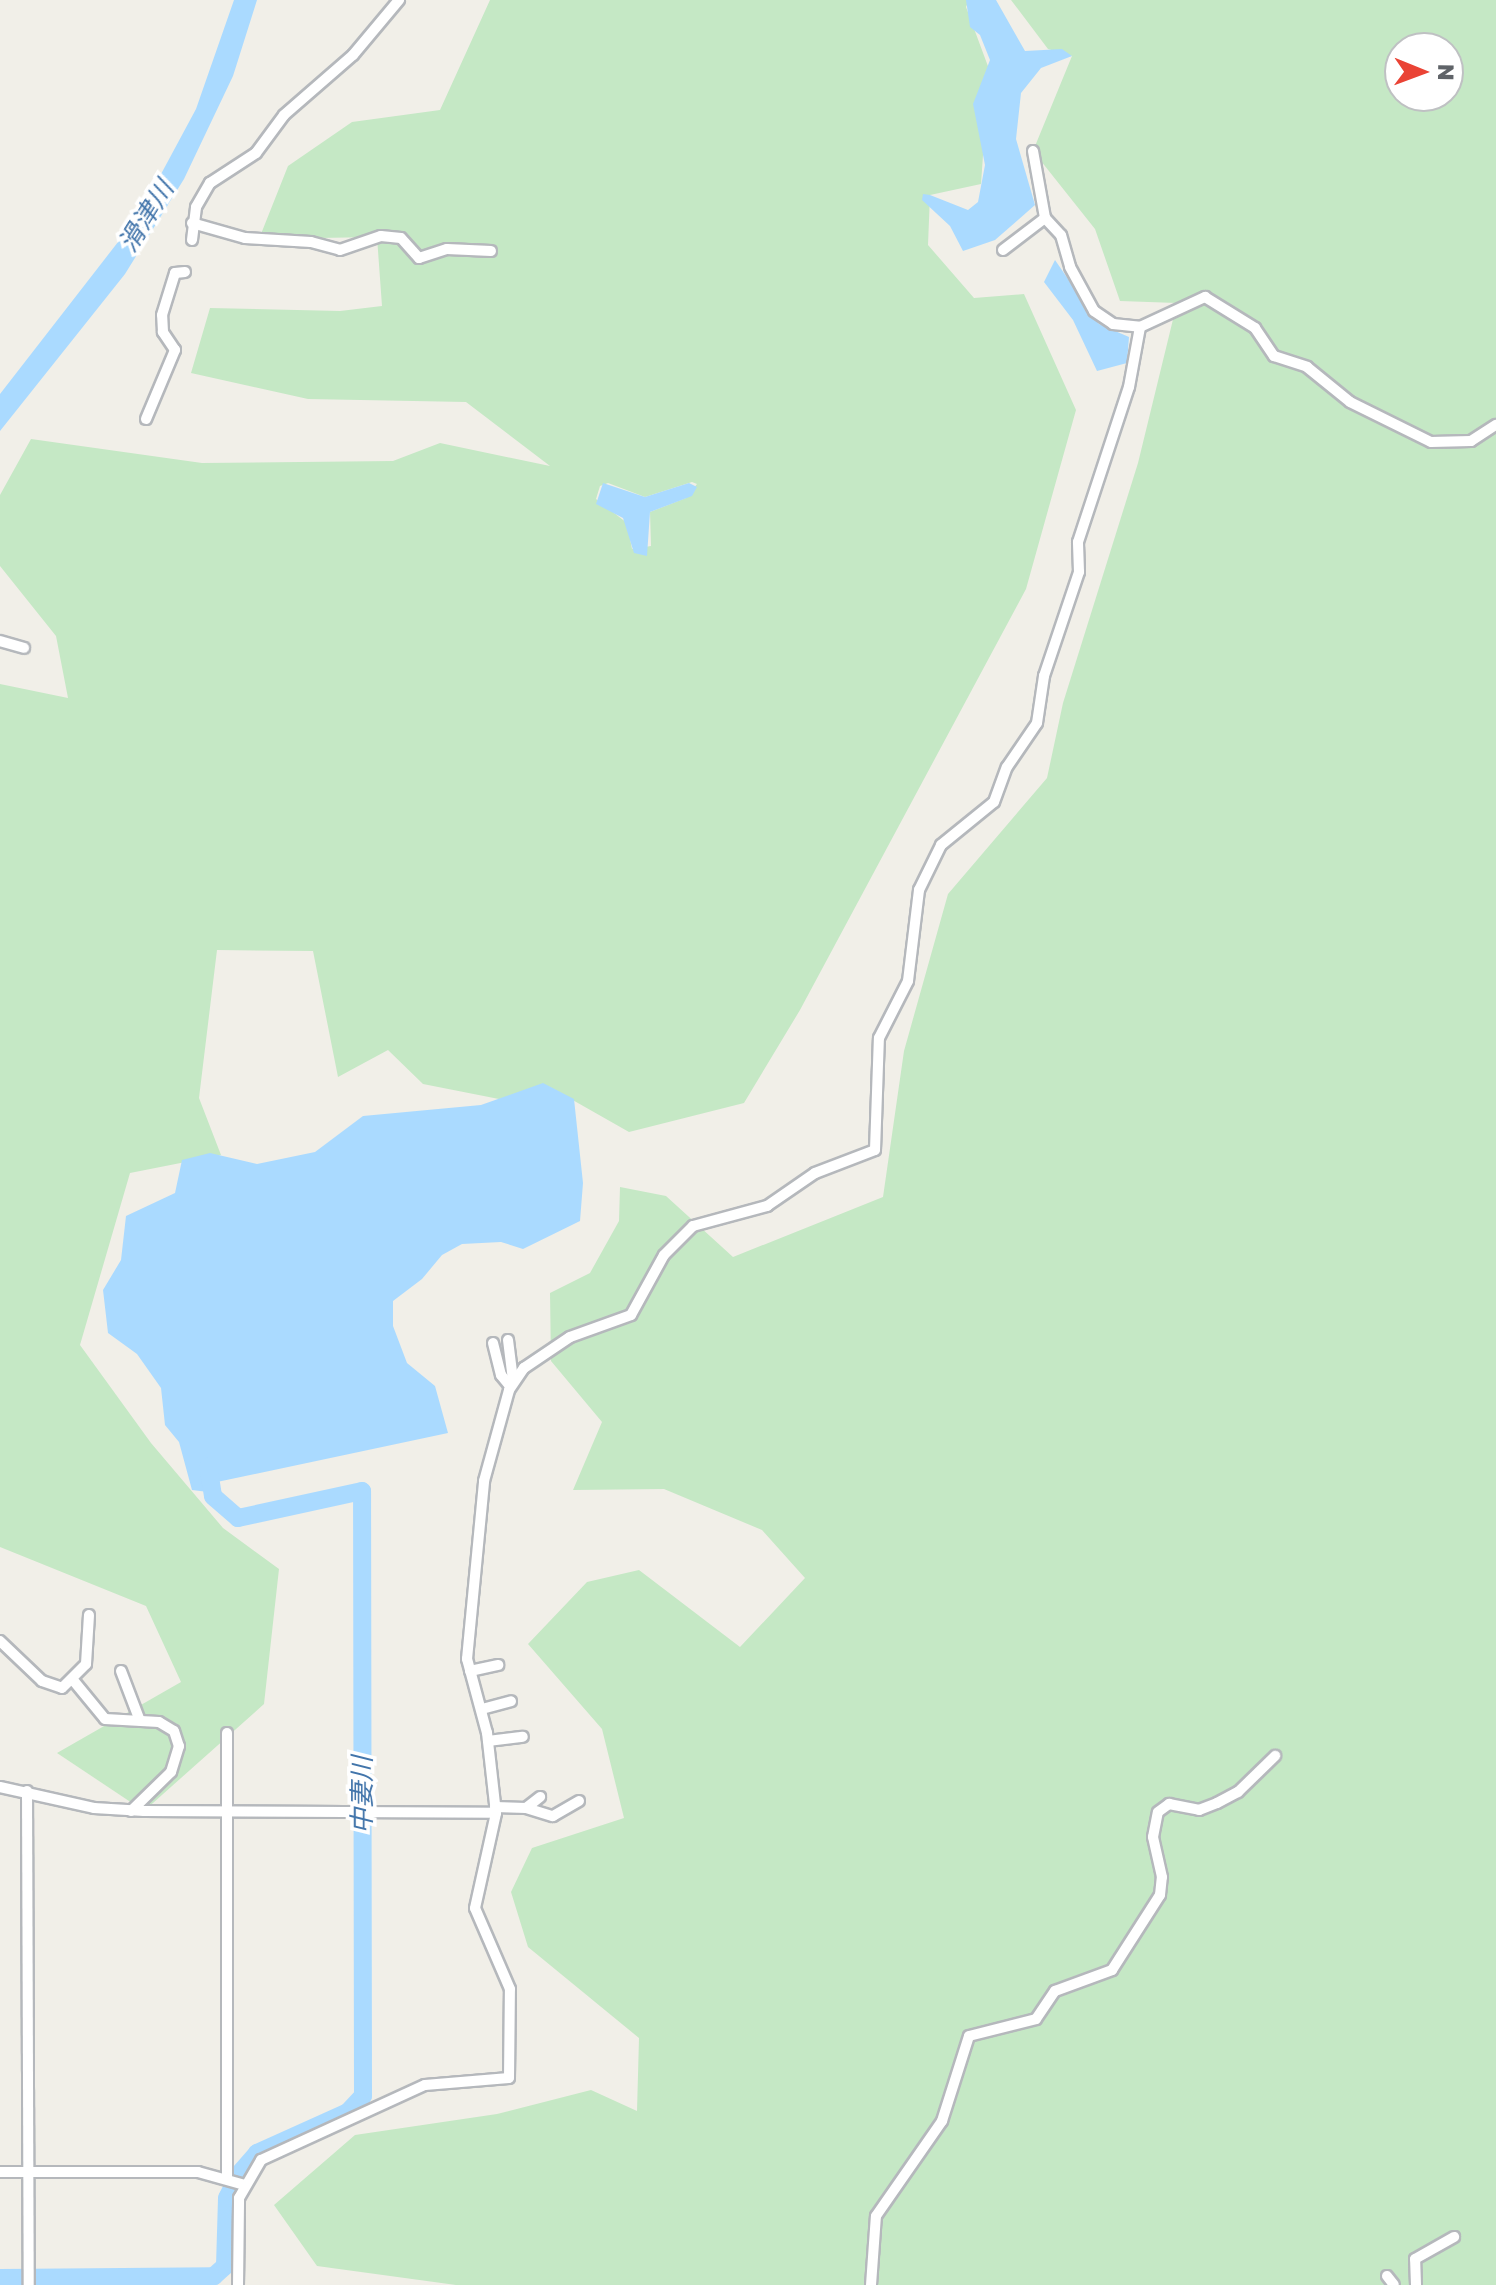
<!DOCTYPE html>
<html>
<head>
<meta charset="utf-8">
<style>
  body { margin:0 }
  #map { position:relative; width:1496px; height:2285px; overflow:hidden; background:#f1efe8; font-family:"Golos Text","Noto Sans JP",sans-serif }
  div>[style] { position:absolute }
  .green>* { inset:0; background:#c5e8c5 }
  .water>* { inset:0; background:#aadaff }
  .river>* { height:18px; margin:-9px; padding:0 9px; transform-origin:9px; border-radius:9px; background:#aadaff }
  .roads { filter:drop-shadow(2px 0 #b5b8bc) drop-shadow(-2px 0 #b5b8bc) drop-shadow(0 2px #b5b8bc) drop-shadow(0 -2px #b5b8bc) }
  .street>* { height:10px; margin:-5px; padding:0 5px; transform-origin:5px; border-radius:5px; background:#fff }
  span { translate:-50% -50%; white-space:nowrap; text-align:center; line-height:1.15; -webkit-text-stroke:7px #fff; paint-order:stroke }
  .water-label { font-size:26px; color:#4174aa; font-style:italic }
  .north { position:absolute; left:1384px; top:32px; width:80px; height:80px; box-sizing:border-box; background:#fff; border:2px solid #bfc1c3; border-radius:50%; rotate:91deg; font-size:22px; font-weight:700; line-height:32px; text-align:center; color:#5f6368 }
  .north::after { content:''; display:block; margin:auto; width:28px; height:36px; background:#ea4335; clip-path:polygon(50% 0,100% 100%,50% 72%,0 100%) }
</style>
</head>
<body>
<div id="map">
  <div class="green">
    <div style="clip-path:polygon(evenodd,490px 0,969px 0,966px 7px,989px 69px,981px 184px,930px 195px,928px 245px,974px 298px,1024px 294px,1076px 410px,1026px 589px,800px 1010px,744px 1103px,629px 1132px,548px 1086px,504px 1100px,423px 1084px,388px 1050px,338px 1077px,313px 951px,217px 950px,199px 1098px,221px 1155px,130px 1173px,80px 1345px,151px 1443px,223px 1528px,279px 1569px,264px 1704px,144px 1811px,57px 1753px,181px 1682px,146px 1606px,0 1547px,0 684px,68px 698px,56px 636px,0 566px,0 495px,31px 439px,202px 463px,393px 461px,440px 443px,550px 466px,466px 402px,308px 399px,191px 373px,210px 308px,340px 311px,382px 306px,377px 237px,259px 239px,288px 166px,352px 122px,440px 110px,490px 0,692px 482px,697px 484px,686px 498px,650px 512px,651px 546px,632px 549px,627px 523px,596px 499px,600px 486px,608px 483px,645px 497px,692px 482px)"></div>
    <div style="clip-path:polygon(evenodd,1011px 0,1496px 0,1496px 2285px,456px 2285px,317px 2266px,274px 2205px,355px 2135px,497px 2114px,591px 2090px,637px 2111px,639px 2038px,528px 1947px,511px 1892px,532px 1848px,624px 1818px,602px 1729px,528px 1644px,587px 1582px,639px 1570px,740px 1647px,805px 1578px,762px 1530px,664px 1489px,573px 1490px,602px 1422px,551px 1361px,550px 1293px,590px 1273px,619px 1221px,620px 1187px,666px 1196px,733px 1257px,883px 1197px,904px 1051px,948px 894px,1047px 778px,1063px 703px,1138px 463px,1177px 303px,1120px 301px,1095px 229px,1033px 151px,1072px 56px,1048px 49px,1011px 0,1400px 48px,1448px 48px,1448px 96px,1400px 96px,1400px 48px)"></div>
  </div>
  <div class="water">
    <div style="clip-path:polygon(234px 0,257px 0,233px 76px,184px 179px,125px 274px,0 431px,0 394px,139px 215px,196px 109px)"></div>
    <div style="clip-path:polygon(966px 0,996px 0,1025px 51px,1062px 49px,1072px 56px,1041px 68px,1021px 93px,1016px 139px,1035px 205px,995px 240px,963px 251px,950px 226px,922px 200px,923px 194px,930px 195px,968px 210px,978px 202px,985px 165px,973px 104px,990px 60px,980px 35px,970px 27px)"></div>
    <div style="clip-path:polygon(1055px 260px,1099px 324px,1129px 337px,1127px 363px,1097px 371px,1073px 320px,1044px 282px)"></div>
    <div style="clip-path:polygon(603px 483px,645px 497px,689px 483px,697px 487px,692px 496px,650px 512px,647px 556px,634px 553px,623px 518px,596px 504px)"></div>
    <div style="clip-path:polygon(543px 1083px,574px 1099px,583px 1183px,580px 1221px,523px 1249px,501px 1242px,462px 1244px,442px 1255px,422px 1279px,393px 1301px,393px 1326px,407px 1363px,435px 1386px,448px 1433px,217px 1482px,208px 1492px,192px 1490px,179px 1442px,165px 1425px,161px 1388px,137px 1354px,108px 1333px,103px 1290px,121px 1260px,126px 1216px,175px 1193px,182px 1160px,210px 1153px,257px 1164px,315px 1152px,363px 1116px,481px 1105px)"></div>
  </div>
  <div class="river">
    <div style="left:0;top:2278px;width:214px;rotate:-0.5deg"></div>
    <div style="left:214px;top:2276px;width:15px;rotate:-42deg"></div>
    <div style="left:225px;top:2266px;width:68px;rotate:-88.3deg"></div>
    <div style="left:227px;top:2198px;width:27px;rotate:-63deg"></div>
    <div style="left:239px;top:2174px;width:28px;rotate:-49deg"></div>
    <div style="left:257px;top:2153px;width:100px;rotate:-24.3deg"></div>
    <div style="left:348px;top:2112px;width:22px;rotate:-47deg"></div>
    <div style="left:363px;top:2096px;width:605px;rotate:-90.09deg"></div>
    <div style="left:362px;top:1491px;width:127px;rotate:167.7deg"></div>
    <div style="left:238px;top:1518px;width:33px;rotate:-139deg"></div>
    <div style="left:213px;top:1496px;width:30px;rotate:-99deg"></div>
  </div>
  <div class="roads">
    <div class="street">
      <div style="left:1033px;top:151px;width:68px;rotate:79.8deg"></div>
      <div style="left:192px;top:223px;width:55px;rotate:15.8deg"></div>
      <div style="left:245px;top:238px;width:66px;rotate:3.5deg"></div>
      <div style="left:311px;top:242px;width:30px;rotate:15deg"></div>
      <div style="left:340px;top:250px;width:43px;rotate:-18.9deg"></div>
      <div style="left:381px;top:236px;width:20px;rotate:6deg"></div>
      <div style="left:401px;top:238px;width:27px;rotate:48deg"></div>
      <div style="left:419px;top:258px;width:29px;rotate:-18deg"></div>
      <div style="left:447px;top:249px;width:44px;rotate:2.6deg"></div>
      <div style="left:192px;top:240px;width:33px;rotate:-83deg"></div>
      <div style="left:196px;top:207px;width:28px;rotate:-60deg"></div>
      <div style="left:210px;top:183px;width:55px;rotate:-33.1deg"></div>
      <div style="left:256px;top:153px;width:47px;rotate:-53.6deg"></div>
      <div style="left:284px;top:115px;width:91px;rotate:-41deg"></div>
      <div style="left:353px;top:55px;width:72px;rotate:-50.1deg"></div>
      <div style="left:1003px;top:250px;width:53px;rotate:-37.3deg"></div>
      <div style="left:1045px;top:218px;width:23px;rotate:47deg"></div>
      <div style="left:1061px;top:235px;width:33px;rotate:74deg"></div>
      <div style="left:1070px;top:267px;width:50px;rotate:61.4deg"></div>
      <div style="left:1094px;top:311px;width:23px;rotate:34deg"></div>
      <div style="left:1113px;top:324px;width:27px;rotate:6deg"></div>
      <div style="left:1140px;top:327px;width:72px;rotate:-24.8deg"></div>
      <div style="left:1205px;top:297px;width:59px;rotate:31.8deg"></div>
      <div style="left:1255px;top:328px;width:34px;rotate:56deg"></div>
      <div style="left:1274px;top:356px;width:35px;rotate:18deg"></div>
      <div style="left:1307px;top:367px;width:55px;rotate:39.1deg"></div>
      <div style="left:1350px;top:402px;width:90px;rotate:26.3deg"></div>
      <div style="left:1431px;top:442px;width:40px;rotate:-1.4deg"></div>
      <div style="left:1471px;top:441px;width:30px;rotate:-33deg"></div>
      <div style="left:146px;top:419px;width:75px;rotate:-67.2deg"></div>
      <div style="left:175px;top:350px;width:22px;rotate:-124deg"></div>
      <div style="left:163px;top:332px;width:17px;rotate:-93deg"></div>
      <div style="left:162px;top:315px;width:44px;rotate:-72.8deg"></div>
      <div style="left:175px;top:273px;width:10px;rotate:-6deg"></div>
      <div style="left:0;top:641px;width:25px;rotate:16deg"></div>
      <div style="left:508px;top:1340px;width:40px;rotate:82.9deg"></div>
      <div style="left:493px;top:1343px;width:33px;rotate:76deg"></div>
      <div style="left:501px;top:1375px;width:14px;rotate:51deg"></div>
      <div style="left:0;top:1641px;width:58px;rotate:43.6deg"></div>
      <div style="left:42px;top:1681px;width:21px;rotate:19deg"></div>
      <div style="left:62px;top:1688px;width:34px;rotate:-45deg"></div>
      <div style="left:86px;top:1664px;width:49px;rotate:-86.5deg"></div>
      <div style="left:121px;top:1671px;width:53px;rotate:69.2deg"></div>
      <div style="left:470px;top:1671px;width:29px;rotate:-12deg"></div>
      <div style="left:73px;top:1680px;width:50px;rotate:50.6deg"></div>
      <div style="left:105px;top:1719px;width:54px;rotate:3.2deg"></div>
      <div style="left:159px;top:1722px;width:17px;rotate:31deg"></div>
      <div style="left:174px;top:1731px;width:16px;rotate:72deg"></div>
      <div style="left:179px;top:1746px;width:27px;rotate:107deg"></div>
      <div style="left:171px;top:1772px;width:56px;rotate:135.7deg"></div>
      <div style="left:482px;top:1709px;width:30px;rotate:-15deg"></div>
      <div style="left:227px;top:1733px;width:443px;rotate:90deg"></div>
      <div style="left:488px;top:1741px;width:35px;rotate:-7deg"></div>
      <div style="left:0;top:1787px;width:96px;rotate:12.6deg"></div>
      <div style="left:94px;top:1808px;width:50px;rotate:3.4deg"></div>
      <div style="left:144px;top:1811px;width:352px;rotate:0.3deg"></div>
      <div style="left:27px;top:1791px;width:494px;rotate:89.8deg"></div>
      <div style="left:495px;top:1807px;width:31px;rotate:2deg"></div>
      <div style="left:526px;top:1808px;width:18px;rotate:-38deg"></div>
      <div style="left:526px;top:1808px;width:28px;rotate:17deg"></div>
      <div style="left:553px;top:1816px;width:30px;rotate:-30deg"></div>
      <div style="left:0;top:2172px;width:198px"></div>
      <div style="left:198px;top:2172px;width:49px;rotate:15.5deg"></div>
      <div style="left:1387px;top:2276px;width:11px;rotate:52deg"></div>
      <div style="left:238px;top:2285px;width:87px;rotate:-89.3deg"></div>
      <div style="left:239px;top:2198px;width:44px;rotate:-59.9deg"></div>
      <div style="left:261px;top:2160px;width:180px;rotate:-24.6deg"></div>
      <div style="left:425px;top:2085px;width:84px;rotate:-4.8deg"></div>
      <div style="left:509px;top:2078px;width:89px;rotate:-89.4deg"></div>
      <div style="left:510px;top:1989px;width:88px;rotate:-113.4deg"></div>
      <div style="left:475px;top:1908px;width:97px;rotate:-77.5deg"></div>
      <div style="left:496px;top:1813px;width:81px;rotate:-96.4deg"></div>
      <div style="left:487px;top:1733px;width:77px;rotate:-105.1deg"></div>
      <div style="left:467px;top:1659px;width:179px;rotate:-84.5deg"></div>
      <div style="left:484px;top:1481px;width:94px;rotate:-74.6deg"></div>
      <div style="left:509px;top:1390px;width:27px;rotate:-56deg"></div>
      <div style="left:524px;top:1368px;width:55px;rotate:-34deg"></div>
      <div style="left:570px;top:1337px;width:65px;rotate:-19.8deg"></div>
      <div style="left:631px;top:1315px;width:68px;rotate:-61.2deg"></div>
      <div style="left:664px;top:1255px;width:41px;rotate:-45deg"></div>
      <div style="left:693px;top:1226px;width:77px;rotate:-15.1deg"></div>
      <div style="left:767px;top:1206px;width:58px;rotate:-34.5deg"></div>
      <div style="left:815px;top:1173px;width:64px;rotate:-21deg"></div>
      <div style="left:875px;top:1150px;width:112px;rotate:-88deg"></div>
      <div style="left:879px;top:1038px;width:64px;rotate:-63deg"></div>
      <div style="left:908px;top:981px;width:92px;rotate:-83.1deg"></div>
      <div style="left:919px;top:890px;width:50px;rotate:-63.9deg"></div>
      <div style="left:941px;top:845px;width:68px;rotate:-39.1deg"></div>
      <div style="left:994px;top:802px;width:37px;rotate:-70deg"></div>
      <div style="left:1007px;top:767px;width:53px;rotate:-55.7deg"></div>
      <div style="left:1037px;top:723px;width:48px;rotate:-81.5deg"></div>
      <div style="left:1044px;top:676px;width:110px;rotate:-71.4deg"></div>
      <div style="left:1079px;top:572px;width:30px;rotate:-92deg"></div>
      <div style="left:1078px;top:542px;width:163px;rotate:-71.8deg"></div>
      <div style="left:1129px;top:387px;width:61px;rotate:-79.6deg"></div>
      <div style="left:871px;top:2285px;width:69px;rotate:-85.9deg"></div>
      <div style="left:876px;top:2216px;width:116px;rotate:-55.2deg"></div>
      <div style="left:942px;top:2121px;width:89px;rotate:-72.4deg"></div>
      <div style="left:969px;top:2036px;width:69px;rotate:-14.2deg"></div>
      <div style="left:1036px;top:2019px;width:34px;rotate:-56deg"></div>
      <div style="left:1055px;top:1991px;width:61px;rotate:-20.2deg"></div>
      <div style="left:1112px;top:1970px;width:89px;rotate:-57.4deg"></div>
      <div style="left:1160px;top:1895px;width:18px;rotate:-84deg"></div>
      <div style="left:1162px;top:1877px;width:41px;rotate:-102.7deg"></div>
      <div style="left:1153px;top:1837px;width:25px;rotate:-79deg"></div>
      <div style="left:1158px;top:1812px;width:14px;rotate:-36deg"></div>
      <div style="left:1169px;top:1804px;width:31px;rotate:11deg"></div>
      <div style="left:1199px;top:1810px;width:19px;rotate:-21deg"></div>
      <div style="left:1217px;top:1803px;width:24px;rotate:-28deg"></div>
      <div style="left:1238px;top:1792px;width:52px;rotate:-44.2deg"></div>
      <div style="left:1416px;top:2285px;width:26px;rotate:-92deg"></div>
      <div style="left:1415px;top:2259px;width:45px;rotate:-29.4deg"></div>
    </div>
  </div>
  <div class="water-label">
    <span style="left:146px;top:216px;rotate:-58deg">滑津川</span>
    <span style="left:362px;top:1795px;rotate:-90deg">中妻川</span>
  </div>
  <div class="north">N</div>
</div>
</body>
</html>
